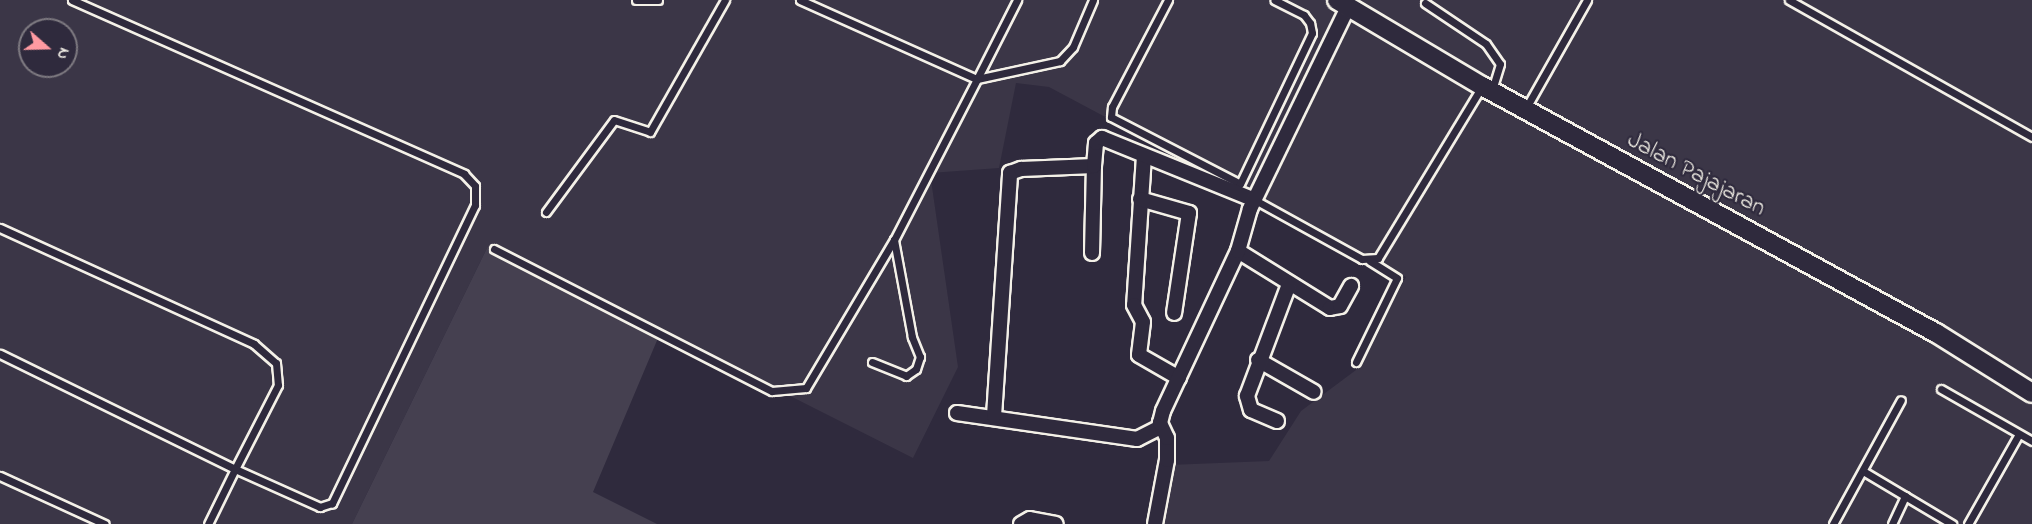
<!DOCTYPE html>
<html>
<head>
<meta charset="utf-8">
<style>
  body { margin:0 }
  #map { position:relative; width:2032px; height:524px; overflow:hidden; background:#2f2a3d; font-family:"Indie Flower",sans-serif }
  div>[style] { position:absolute }
  .built>* { inset:0; background:#3b3647 }
  .green>* { inset:0; background:#454050 }
  .roads { filter:drop-shadow(2px 0 #f4f1e8) drop-shadow(-2px 0 #f4f1e8) drop-shadow(0 2px #f4f1e8) drop-shadow(0 -2px #f4f1e8) }
  .service>* { height:7px; margin:-3.5px; padding:0 3.5px; transform-origin:3.5px; border-radius:3.5px; background:#2f2a3d }
  .minor>* { height:14px; margin:-7px; padding:0 7px; transform-origin:7px; border-radius:7px; background:#2f2a3d }
  .secondary>* { height:18px; margin:-9px; padding:0 9px; transform-origin:9px; border-radius:9px; background:#2f2a3d }
  span { translate:-50% -50%; white-space:nowrap; text-align:center; line-height:1.15; -webkit-text-stroke:4.5px #2f2a3d; paint-order:stroke }
  .street-label { font-size:24px; color:#f4f1e8 }
  .north { position:absolute; left:18px; top:18px; width:60px; height:60px; box-sizing:border-box; background:#2f2a3d; border:2px solid #7e7a81; border-radius:50%; rotate:110deg; font-size:16px; font-weight:700; line-height:24px; text-align:center; color:#f4f1e8 }
  .north::after { content:''; display:block; margin:auto; width:21px; height:27px; background:#ff9aa2; clip-path:polygon(50% 0,100% 100%,50% 72%,0 100%) }
</style>
</head>
<body>
<div id="map">
  <div class="built">
    <div style="clip-path:polygon(evenodd,0 0,2032px 0,2032px 524px,1162px 524px,1169px 465px,1269px 461px,1301px 411px,1356px 370px,1406px 277px,1049px 87px,1016px 83px,999px 168px,930px 173px,958px 367px,913px 458px,489px 244px,352px 524px,0 524px,0 0,30px 30px,66px 30px,66px 66px,30px 66px,30px 30px)"></div>
  </div>
  <div class="green">
    <div style="clip-path:polygon(489px 244px,661px 331px,593px 492px,657px 524px,352px 524px)"></div>
  </div>
  <div class="roads">
    <div class="service">
      <div style="left:72px;top:0;width:429px;rotate:23.9deg"></div>
      <div style="left:464px;top:174px;width:16px;rotate:47deg"></div>
      <div style="left:475px;top:186px;width:19px;rotate:90deg"></div>
      <div style="left:475px;top:205px;width:331px;rotate:115.6deg"></div>
      <div style="left:332px;top:503px;width:13px;rotate:162deg"></div>
      <div style="left:320px;top:507px;width:93px;rotate:-155.9deg"></div>
      <div style="left:235px;top:469px;width:61px;rotate:116.1deg"></div>
      <div style="left:636px;top:0;width:22px"></div>
      <div style="left:800px;top:0;width:194px;rotate:24.1deg"></div>
      <div style="left:977px;top:79px;width:89px;rotate:-63.1deg"></div>
      <div style="left:1168px;top:0;width:121px;rotate:117.6deg"></div>
      <div style="left:1112px;top:107px;width:10px;rotate:96deg"></div>
      <div style="left:1111px;top:117px;width:145px;rotate:27.4deg"></div>
      <div style="left:1240px;top:184px;width:167px;rotate:-64.5deg"></div>
      <div style="left:1312px;top:33px;width:10px;rotate:-101deg"></div>
      <div style="left:1310px;top:23px;width:10px;rotate:-127deg"></div>
      <div style="left:1304px;top:15px;width:33px;rotate:-153deg"></div>
      <div style="left:1789px;top:0;width:279px;rotate:29.4deg"></div>
      <div style="left:1425px;top:3px;width:73px;rotate:33.9deg"></div>
      <div style="left:1486px;top:44px;width:24px;rotate:55deg"></div>
      <div style="left:1500px;top:64px;width:28px;rotate:107deg"></div>
      <div style="left:1526px;top:108px;width:124px;rotate:-60.5deg"></div>
      <div style="left:1255px;top:200px;width:122px;rotate:28.9deg"></div>
      <div style="left:1362px;top:259px;width:16px;rotate:-4deg"></div>
      <div style="left:1378px;top:258px;width:201px;rotate:-58.8deg"></div>
      <div style="left:546px;top:212px;width:114px;rotate:-53.5deg"></div>
      <div style="left:614px;top:120px;width:38px;rotate:18deg"></div>
      <div style="left:650px;top:132px;width:152px;rotate:-60.4deg"></div>
      <div style="left:0;top:228px;width:279px;rotate:24.5deg"></div>
      <div style="left:254px;top:344px;width:29px;rotate:41deg"></div>
      <div style="left:276px;top:363px;width:22px;rotate:85deg"></div>
      <div style="left:278px;top:385px;width:94px;rotate:117.1deg"></div>
      <div style="left:235px;top:469px;width:262px;rotate:-153.9deg"></div>
      <div style="left:494px;top:249px;width:312px;rotate:27.1deg"></div>
      <div style="left:772px;top:391px;width:34px;rotate:-5deg"></div>
      <div style="left:806px;top:388px;width:172px;rotate:-59.3deg"></div>
      <div style="left:894px;top:240px;width:181px;rotate:-62.7deg"></div>
      <div style="left:977px;top:79px;width:85px;rotate:-12.2deg"></div>
      <div style="left:1060px;top:61px;width:19px;rotate:-47deg"></div>
      <div style="left:1073px;top:47px;width:51px;rotate:-66.9deg"></div>
      <div style="left:872px;top:362px;width:37px;rotate:22deg"></div>
      <div style="left:906px;top:376px;width:12px;rotate:-35deg"></div>
      <div style="left:916px;top:369px;width:13px;rotate:-72deg"></div>
      <div style="left:920px;top:357px;width:22px;rotate:-112deg"></div>
      <div style="left:912px;top:337px;width:99px;rotate:-100.5deg"></div>
      <div style="left:1356px;top:362px;width:93px;rotate:-64deg"></div>
      <div style="left:1397px;top:278px;width:32px;rotate:-148deg"></div>
      <div style="left:1941px;top:389px;width:105px;rotate:29.7deg"></div>
      <div style="left:1863px;top:471px;width:104px;rotate:30.8deg"></div>
      <div style="left:0;top:476px;width:115px;rotate:24.6deg"></div>
      <div style="left:1833px;top:524px;width:141px;rotate:-61.3deg"></div>
      <div style="left:1892px;top:524px;width:31px;rotate:-65deg"></div>
      <div style="left:1968px;top:524px;width:103px;rotate:-60.5deg"></div>
    </div>
    <div class="minor">
      <div style="left:1144px;top:156px;width:149px;rotate:93.8deg"></div>
      <div style="left:1134px;top:305px;width:19px;rotate:62deg"></div>
      <div style="left:1143px;top:322px;width:33px;rotate:97deg"></div>
      <div style="left:1139px;top:355px;width:46px;rotate:29.9deg"></div>
      <div style="left:1140px;top:199px;width:51px;rotate:15.9deg"></div>
      <div style="left:1189px;top:213px;width:101px;rotate:98.5deg"></div>
      <div style="left:1238px;top:251px;width:108px;rotate:31.8deg"></div>
      <div style="left:1330px;top:308px;width:10px;rotate:-11deg"></div>
      <div style="left:1340px;top:306px;width:23px;rotate:-61deg"></div>
      <div style="left:1092px;top:253px;width:87px;rotate:-88.7deg"></div>
      <div style="left:1258px;top:360px;width:64px;rotate:29.7deg"></div>
      <div style="left:957px;top:413px;width:182px;rotate:8.2deg"></div>
      <div style="left:1137px;top:439px;width:27px;rotate:-27deg"></div>
      <div style="left:994px;top:416px;width:244px;rotate:-86.2deg"></div>
      <div style="left:1010px;top:173px;width:12px;rotate:-20deg"></div>
      <div style="left:1021px;top:169px;width:73px;rotate:-2.4deg"></div>
      <div style="left:1094px;top:166px;width:23px;rotate:-85deg"></div>
      <div style="left:1096px;top:143px;width:8px;rotate:-40deg"></div>
      <div style="left:1102px;top:138px;width:165px;rotate:22.1deg"></div>
      <div style="left:1277px;top:421px;width:28px;rotate:-157deg"></div>
      <div style="left:1251px;top:410px;width:15px;rotate:-106deg"></div>
      <div style="left:1247px;top:396px;width:120px;rotate:-69.4deg"></div>
      <div style="left:1021px;top:524px;width:10px;rotate:-29deg"></div>
      <div style="left:1030px;top:519px;width:26px;rotate:11deg"></div>
      <div style="left:1155px;top:524px;width:65px;rotate:-79.4deg"></div>
      <div style="left:1167px;top:460px;width:22px;rotate:-90deg"></div>
      <div style="left:1167px;top:438px;width:17px;rotate:-115deg"></div>
      <div style="left:1160px;top:423px;width:12px;rotate:-76deg"></div>
      <div style="left:1163px;top:411px;width:177px;rotate:-64.9deg"></div>
      <div style="left:1238px;top:251px;width:44px;rotate:-74.1deg"></div>
      <div style="left:1250px;top:209px;width:225px;rotate:-64.1deg"></div>
    </div>
    <div class="secondary">
      <div style="left:1337px;top:0;width:169px;rotate:30.7deg"></div>
      <div style="left:1482px;top:86px;width:517px;rotate:28.55deg"></div>
      <div style="left:1936px;top:333px;width:113px;rotate:32deg"></div>
    </div>
  </div>
  <div class="street-label">
    <span style="left:1696px;top:175px;rotate:28deg">Jalan Pajajaran</span>
  </div>
  <div class="north">N</div>
</div>
</body>
</html>
